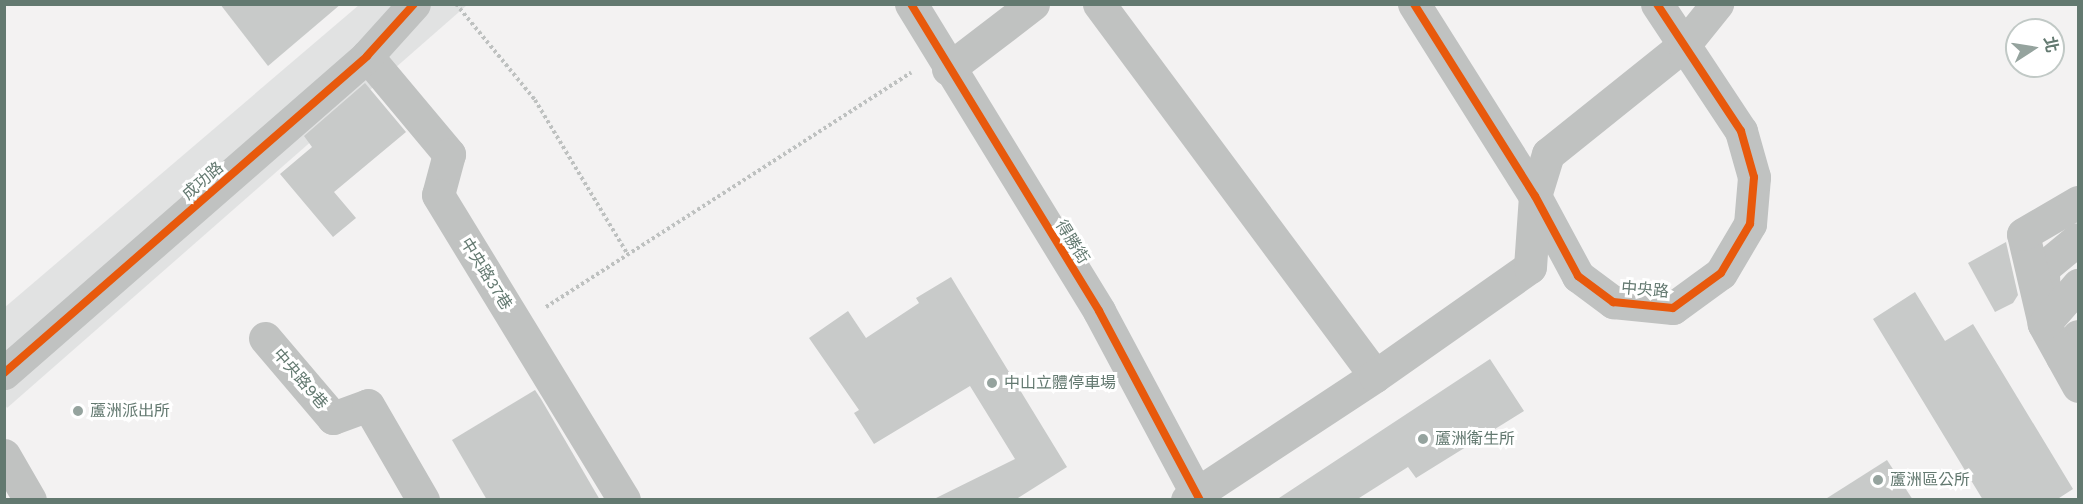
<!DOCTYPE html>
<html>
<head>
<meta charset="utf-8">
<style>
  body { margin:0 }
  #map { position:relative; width:2083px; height:504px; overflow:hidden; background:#f3f2f2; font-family:"Work Sans","Noto Sans TC",sans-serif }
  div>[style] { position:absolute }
  .built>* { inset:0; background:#e1e2e2 }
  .building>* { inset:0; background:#c8cac9 }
  .path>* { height:4px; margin-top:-2px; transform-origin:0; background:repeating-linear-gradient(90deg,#bec1c0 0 3px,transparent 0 6px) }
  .minor>* { height:33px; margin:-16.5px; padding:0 16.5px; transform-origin:16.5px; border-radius:16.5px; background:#c0c2c1 }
  .cycleway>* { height:8px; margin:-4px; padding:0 4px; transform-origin:4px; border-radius:4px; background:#e8590c }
  .dots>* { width:16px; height:16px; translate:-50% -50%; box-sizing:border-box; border:3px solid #fff; border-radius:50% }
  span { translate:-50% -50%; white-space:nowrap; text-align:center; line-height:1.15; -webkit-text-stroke:6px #fff; paint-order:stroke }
  .street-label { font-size:16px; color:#637970 }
  .poi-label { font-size:16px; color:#637970 }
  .left { translate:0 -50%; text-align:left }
  .frame { position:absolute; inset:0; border:6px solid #637970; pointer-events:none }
  .north { position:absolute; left:2005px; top:18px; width:60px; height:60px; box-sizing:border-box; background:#fff; border:2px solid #c1c9c6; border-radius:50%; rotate:78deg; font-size:16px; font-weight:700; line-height:24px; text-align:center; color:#637970 }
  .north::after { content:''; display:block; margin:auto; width:21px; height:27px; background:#95a39e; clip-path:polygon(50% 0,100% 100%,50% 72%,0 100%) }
</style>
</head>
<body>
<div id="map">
  <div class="built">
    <div style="clip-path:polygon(359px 5px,467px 5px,7px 408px,4px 403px,4px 308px)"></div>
  </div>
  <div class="building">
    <div style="clip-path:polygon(220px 4px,341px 4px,268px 66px)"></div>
    <div style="clip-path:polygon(365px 83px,406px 132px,334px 192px,356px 218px,333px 237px,280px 174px,312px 147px,304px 136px)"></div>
    <div style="clip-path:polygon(2006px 242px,2018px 295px,2013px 303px,1995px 312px,1968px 263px)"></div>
    <div style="clip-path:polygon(951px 277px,1067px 467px,1015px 500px,932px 500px,1015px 459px,970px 386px,874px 444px,854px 413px,859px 410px,809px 338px,848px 311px,866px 338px,919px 303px,916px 298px)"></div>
    <div style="clip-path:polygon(1915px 292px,1945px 341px,1973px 324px,2073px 489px,2056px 500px,1983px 500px,1873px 319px)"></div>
    <div style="clip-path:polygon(1490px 359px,1524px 411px,1416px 478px,1408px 467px,1356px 500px,1276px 500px)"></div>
    <div style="clip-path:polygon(535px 390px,541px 399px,600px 500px,487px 500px,452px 440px)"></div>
    <div style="clip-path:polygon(1887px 460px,1913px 500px,1824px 500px)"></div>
  </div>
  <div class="path">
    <div style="left:456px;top:4px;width:124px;rotate:50.5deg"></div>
    <div style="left:535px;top:100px;width:179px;rotate:59deg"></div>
    <div style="left:546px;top:307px;width:434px;rotate:-32.7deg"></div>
  </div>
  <div class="minor">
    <div style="left:911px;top:4px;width:360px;rotate:58.5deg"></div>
    <div style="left:1099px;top:311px;width:214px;rotate:61.9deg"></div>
    <div style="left:1099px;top:4px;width:463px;rotate:53.4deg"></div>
    <div style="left:1414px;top:4px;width:227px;rotate:57.8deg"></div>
    <div style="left:1535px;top:196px;width:91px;rotate:61.7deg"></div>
    <div style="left:1578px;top:276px;width:44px;rotate:36.6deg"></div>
    <div style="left:1613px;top:302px;width:60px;rotate:5.7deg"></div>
    <div style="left:1673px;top:308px;width:59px;rotate:-36.1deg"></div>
    <div style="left:1721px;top:273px;width:57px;rotate:-59.4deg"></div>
    <div style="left:1750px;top:224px;width:47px;rotate:-85.1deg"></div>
    <div style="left:1754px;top:177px;width:48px;rotate:-105.8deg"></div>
    <div style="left:1741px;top:131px;width:152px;rotate:-123.5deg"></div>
    <div style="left:367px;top:56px;width:128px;rotate:50.1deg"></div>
    <div style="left:449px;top:154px;width:42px;rotate:105deg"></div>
    <div style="left:438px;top:195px;width:357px;rotate:58.6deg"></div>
    <div style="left:948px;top:69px;width:107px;rotate:-37.4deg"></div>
    <div style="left:2044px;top:302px;width:34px;rotate:-92deg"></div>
    <div style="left:2043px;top:268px;width:45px;rotate:-39.6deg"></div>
    <div style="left:2044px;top:324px;width:92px;rotate:-103.1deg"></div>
    <div style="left:2023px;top:234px;width:64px;rotate:-30.2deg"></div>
    <div style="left:2078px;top:336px;width:26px;rotate:127deg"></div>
    <div style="left:2062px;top:357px;width:33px;rotate:61deg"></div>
    <div style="left:265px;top:338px;width:105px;rotate:49.6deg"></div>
    <div style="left:333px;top:418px;width:37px;rotate:-20deg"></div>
    <div style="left:368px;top:405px;width:110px;rotate:59.9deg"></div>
    <div style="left:2062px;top:357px;width:38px;rotate:-119deg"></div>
    <div style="left:2044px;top:324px;width:52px;rotate:-48.9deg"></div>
    <div style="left:4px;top:373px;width:482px;rotate:-41.1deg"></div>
    <div style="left:367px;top:56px;width:70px;rotate:-47.9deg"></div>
    <div style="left:4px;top:455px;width:52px;rotate:60deg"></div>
    <div style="left:1187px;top:500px;width:225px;rotate:-33.4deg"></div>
    <div style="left:1375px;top:376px;width:189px;rotate:-35.1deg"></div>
    <div style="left:1530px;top:267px;width:71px;rotate:-86deg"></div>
    <div style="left:1535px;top:196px;width:44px;rotate:-72.8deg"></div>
    <div style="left:1548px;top:154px;width:174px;rotate:-38.7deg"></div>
    <div style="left:1684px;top:45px;width:53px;rotate:-51.2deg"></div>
  </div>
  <div class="cycleway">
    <div style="left:911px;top:4px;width:360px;rotate:58.5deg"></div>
    <div style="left:1099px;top:311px;width:214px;rotate:61.9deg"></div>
    <div style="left:1414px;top:4px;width:227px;rotate:57.8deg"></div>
    <div style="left:1535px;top:196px;width:91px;rotate:61.7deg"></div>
    <div style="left:1578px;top:276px;width:44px;rotate:36.6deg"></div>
    <div style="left:1613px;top:302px;width:60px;rotate:5.7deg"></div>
    <div style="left:1673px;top:308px;width:59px;rotate:-36.1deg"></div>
    <div style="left:1721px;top:273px;width:57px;rotate:-59.4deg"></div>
    <div style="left:1750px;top:224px;width:47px;rotate:-85.1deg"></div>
    <div style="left:1754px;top:177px;width:48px;rotate:-105.8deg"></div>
    <div style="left:1741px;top:131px;width:152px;rotate:-123.5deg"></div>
    <div style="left:4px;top:373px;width:482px;rotate:-41.1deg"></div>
    <div style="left:367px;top:56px;width:70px;rotate:-47.9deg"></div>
  </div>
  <div class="dots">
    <div style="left:992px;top:383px;background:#95a39e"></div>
    <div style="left:78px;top:411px;background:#95a39e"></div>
    <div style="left:1423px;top:439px;background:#95a39e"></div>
    <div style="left:1878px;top:480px;background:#95a39e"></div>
  </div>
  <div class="street-label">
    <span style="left:203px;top:181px;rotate:-41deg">成功路</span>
    <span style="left:1072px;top:242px;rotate:58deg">得勝街</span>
    <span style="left:486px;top:274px;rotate:58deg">中央路37巷</span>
    <span style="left:1645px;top:290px;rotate:5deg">中央路</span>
    <span style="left:300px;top:379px;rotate:49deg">中央路9巷</span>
  </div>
  <div class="poi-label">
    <span class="left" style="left:1004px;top:383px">中山立體停車場</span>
    <span class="left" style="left:90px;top:411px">蘆洲派出所</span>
    <span class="left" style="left:1435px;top:439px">蘆洲衛生所</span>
    <span class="left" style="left:1890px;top:480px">蘆洲區公所</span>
  </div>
  <div class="frame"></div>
  <div class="north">北</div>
</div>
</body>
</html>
